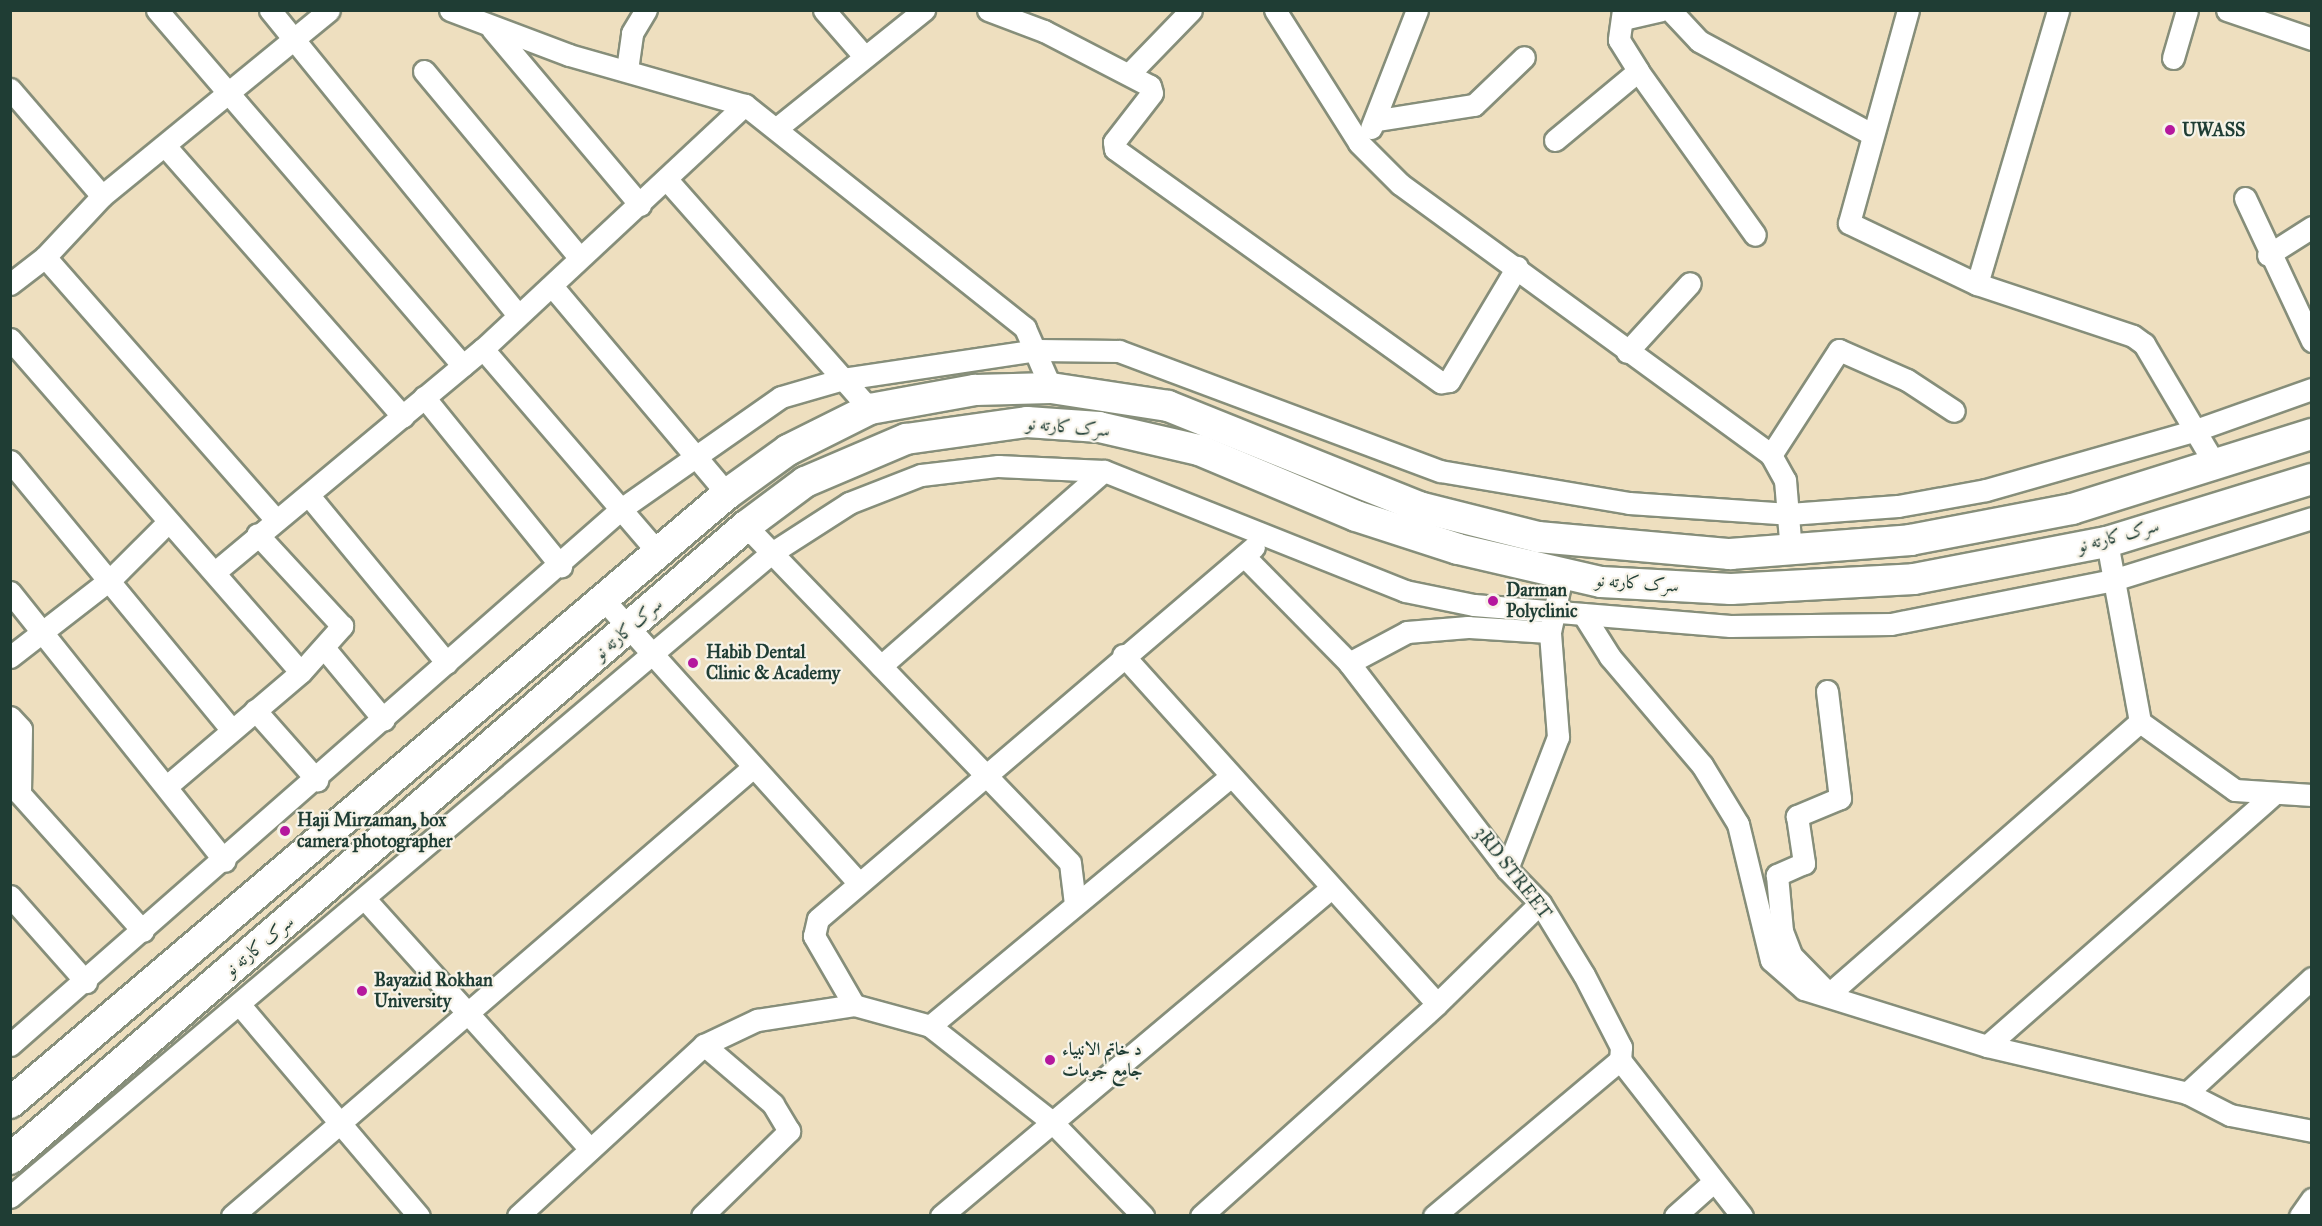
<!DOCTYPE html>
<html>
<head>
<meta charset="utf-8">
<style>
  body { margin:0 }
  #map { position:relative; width:2322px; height:1226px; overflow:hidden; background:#eedfbf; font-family:"IM FELL Great Primer",Amiri,serif }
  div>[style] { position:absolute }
  .roads { filter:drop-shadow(2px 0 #868e7a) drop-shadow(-2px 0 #868e7a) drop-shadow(0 2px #868e7a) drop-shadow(0 -2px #868e7a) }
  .minor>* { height:21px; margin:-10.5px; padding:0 10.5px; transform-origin:10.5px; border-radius:10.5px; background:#fff }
  .highway>* { height:30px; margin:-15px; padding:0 15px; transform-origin:15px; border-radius:15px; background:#fff }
  .dots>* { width:16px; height:16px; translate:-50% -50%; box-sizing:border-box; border:3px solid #f7f3e8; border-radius:50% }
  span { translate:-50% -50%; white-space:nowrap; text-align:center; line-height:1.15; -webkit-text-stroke:4.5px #f7f3e8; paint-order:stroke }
  .poi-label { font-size:18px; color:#1f3d34; font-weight:700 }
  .left { translate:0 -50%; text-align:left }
  .street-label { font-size:18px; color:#1f3d34 }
  .frame { position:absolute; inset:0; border:12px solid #1f3d34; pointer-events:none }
</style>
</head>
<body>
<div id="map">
  <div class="roads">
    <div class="minor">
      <div style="left:157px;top:10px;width:469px;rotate:49.3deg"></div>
      <div style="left:270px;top:10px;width:393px;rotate:50.9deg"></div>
      <div style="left:450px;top:10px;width:127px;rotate:20.7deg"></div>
      <div style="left:569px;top:55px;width:183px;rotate:15.9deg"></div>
      <div style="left:745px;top:105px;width:358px;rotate:38.5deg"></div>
      <div style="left:1025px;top:328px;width:65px;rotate:66.6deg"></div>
      <div style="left:824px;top:10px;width:61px;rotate:49deg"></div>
      <div style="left:988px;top:10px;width:60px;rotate:20.6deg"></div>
      <div style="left:1044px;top:31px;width:119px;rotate:27.4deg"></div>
      <div style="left:1150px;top:86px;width:7px;rotate:74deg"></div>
      <div style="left:1152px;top:93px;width:62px;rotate:127.8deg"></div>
      <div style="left:1114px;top:142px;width:7px;rotate:82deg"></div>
      <div style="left:1115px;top:149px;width:401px;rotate:35.6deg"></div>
      <div style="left:1441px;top:382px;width:8px;rotate:-7deg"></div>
      <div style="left:1449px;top:381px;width:133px;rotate:-59.2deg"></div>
      <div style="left:1275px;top:10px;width:157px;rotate:57.7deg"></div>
      <div style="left:1359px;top:143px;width:58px;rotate:45deg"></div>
      <div style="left:1400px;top:184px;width:459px;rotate:36.1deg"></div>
      <div style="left:1771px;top:455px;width:29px;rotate:61deg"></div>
      <div style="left:1785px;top:480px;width:71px;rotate:85.2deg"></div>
      <div style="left:1623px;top:10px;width:30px;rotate:98deg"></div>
      <div style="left:1619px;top:40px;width:36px;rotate:58deg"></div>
      <div style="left:1638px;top:71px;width:201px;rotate:54.5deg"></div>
      <div style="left:1670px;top:10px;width:42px;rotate:46.9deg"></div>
      <div style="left:1699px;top:41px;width:196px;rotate:28.3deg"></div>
      <div style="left:1908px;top:10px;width:221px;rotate:105.5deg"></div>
      <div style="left:1849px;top:223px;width:142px;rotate:25.5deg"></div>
      <div style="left:1977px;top:284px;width:164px;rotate:18.4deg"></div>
      <div style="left:2133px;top:336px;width:14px;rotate:36deg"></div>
      <div style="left:2144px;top:344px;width:138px;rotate:59.5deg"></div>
      <div style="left:2227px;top:10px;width:90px;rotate:18.8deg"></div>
      <div style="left:1623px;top:19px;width:39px;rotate:-13deg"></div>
      <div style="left:492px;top:29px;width:230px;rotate:49.9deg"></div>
      <div style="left:2173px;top:58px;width:50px;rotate:-73.7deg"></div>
      <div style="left:627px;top:70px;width:37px;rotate:-82deg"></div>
      <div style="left:632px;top:33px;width:27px;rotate:-59deg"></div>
      <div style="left:424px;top:71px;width:242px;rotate:50.2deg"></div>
      <div style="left:1129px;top:74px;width:89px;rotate:-45.9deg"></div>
      <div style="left:10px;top:89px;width:141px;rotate:49.3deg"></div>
      <div style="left:1378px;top:120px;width:97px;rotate:-8.9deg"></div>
      <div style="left:1474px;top:105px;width:69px;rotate:-43.8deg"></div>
      <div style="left:777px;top:128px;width:189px;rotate:-38.8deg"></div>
      <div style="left:1371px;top:128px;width:127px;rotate:-68.7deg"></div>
      <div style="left:1555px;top:140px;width:108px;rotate:-39.7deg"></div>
      <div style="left:166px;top:147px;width:359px;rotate:48.7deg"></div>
      <div style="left:668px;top:181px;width:305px;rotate:48.5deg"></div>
      <div style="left:2245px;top:198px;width:158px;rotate:64.9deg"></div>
      <div style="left:2268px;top:255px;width:52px;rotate:-32.5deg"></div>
      <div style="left:45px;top:257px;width:350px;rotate:48.7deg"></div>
      <div style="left:10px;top:284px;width:44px;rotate:-37.6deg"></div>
      <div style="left:45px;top:257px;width:83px;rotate:-46.9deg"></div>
      <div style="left:102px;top:196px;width:293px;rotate:-39.3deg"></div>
      <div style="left:1977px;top:284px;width:286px;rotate:-73.5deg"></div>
      <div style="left:552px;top:286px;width:272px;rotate:49.9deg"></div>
      <div style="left:10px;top:339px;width:442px;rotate:48.9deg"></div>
      <div style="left:483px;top:349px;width:267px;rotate:49.3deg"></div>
      <div style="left:1627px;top:352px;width:93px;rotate:-47.6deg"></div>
      <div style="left:424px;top:397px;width:218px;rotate:51deg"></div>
      <div style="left:1771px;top:455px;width:125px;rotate:-57.1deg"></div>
      <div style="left:1839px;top:350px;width:74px;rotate:23.8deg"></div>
      <div style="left:1907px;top:380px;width:56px;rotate:33.4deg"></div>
      <div style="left:10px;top:461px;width:347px;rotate:50.5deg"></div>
      <div style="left:310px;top:497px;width:215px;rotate:50.5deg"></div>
      <div style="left:746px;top:526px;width:467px;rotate:46.1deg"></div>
      <div style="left:1070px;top:863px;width:39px;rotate:83deg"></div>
      <div style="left:2107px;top:542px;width:183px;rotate:79.6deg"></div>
      <div style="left:2140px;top:722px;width:117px;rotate:35.6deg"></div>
      <div style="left:2235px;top:790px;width:77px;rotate:3.7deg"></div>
      <div style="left:1244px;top:556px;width:150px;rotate:45.5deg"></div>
      <div style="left:1349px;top:663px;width:260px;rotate:52.5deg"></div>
      <div style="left:1507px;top:869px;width:47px;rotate:45.9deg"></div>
      <div style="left:1540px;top:903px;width:84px;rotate:58.6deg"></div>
      <div style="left:1584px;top:975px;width:81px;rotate:62.8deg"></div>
      <div style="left:1621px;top:1047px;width:13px;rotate:94deg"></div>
      <div style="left:1620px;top:1060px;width:198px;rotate:52deg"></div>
      <div style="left:215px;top:572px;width:349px;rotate:-39.8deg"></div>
      <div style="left:483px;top:349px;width:358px;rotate:-43deg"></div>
      <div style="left:10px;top:592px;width:344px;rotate:51.4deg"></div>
      <div style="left:603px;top:599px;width:381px;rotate:48deg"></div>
      <div style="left:1583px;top:614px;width:51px;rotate:57.9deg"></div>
      <div style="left:1610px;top:657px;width:142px;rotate:49.6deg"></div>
      <div style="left:1702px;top:765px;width:69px;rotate:58.6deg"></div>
      <div style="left:1738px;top:824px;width:140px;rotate:76.4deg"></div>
      <div style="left:1771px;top:960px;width:44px;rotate:41.3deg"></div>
      <div style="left:1804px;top:989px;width:192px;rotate:17.3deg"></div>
      <div style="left:1987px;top:1046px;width:205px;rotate:13.2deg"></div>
      <div style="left:2187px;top:1093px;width:48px;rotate:27.1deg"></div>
      <div style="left:2230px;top:1115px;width:84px;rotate:11deg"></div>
      <div style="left:325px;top:649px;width:92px;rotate:50.3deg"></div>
      <div style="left:1123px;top:655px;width:469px;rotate:48deg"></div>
      <div style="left:10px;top:657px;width:129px;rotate:-37.8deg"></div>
      <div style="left:112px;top:578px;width:78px;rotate:-45deg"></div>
      <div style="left:1349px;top:663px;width:66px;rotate:-28.1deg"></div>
      <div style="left:1407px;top:632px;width:61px;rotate:-4.7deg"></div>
      <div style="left:1468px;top:627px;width:82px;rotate:3.5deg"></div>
      <div style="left:881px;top:666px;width:296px;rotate:-41.2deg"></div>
      <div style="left:1827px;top:691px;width:108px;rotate:83.1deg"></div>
      <div style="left:1840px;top:798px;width:47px;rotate:157.3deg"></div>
      <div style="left:1797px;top:816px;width:48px;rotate:81.5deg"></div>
      <div style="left:1804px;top:863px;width:30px;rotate:156deg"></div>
      <div style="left:1777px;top:875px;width:56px;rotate:84.9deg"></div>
      <div style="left:1782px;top:931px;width:26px;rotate:69deg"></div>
      <div style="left:1791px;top:955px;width:54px;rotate:45.7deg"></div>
      <div style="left:1829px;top:994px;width:413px;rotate:-41.2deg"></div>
      <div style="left:255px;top:710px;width:94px;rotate:48.5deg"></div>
      <div style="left:10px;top:717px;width:16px;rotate:47deg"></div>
      <div style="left:21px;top:729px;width:65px;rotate:90.9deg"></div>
      <div style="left:20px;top:794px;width:184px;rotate:48.1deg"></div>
      <div style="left:167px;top:786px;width:176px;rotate:-40.4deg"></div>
      <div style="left:301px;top:672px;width:62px;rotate:-48.3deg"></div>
      <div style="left:342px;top:626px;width:125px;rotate:-132.7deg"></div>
      <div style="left:1507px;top:869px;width:142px;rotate:-68.9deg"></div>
      <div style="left:1558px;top:737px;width:105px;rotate:-94.4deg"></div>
      <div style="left:1550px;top:632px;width:58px;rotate:-78.1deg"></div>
      <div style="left:10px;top:896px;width:115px;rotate:48.5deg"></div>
      <div style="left:364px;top:898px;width:338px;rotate:48deg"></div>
      <div style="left:239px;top:1004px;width:278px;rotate:49.7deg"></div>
      <div style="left:854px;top:1005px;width:80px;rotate:-120.1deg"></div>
      <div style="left:814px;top:936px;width:17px;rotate:-77deg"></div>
      <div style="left:818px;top:919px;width:573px;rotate:-40.47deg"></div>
      <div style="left:930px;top:1026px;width:388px;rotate:-39.7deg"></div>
      <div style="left:10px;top:1045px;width:813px;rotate:-41.26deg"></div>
      <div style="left:621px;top:509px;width:195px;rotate:-35deg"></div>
      <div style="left:781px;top:397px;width:65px;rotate:-16.2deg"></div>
      <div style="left:843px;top:379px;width:197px;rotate:-8.5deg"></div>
      <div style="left:1038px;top:350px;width:81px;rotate:0.7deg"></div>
      <div style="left:1119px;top:351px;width:343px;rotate:20.5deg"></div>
      <div style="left:1440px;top:471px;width:192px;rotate:9.6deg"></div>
      <div style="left:1629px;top:503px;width:160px;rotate:3.9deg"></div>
      <div style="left:1789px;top:514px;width:109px;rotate:-4.2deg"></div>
      <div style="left:1898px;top:506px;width:89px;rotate:-10.3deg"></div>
      <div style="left:1986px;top:490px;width:218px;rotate:-15.9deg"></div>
      <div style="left:2196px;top:430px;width:123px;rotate:-19.5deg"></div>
      <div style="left:1987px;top:1046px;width:383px;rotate:-41.3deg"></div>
      <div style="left:2187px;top:1093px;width:170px;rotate:-42.6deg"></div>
      <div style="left:10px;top:1197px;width:996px;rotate:-40.23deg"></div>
      <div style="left:770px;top:554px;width:94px;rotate:-32.8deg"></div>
      <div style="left:849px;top:503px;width:77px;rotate:-21.3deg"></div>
      <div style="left:921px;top:475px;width:78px;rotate:-6.7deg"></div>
      <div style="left:998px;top:466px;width:106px;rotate:2.7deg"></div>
      <div style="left:1104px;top:471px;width:324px;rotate:21.7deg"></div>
      <div style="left:1405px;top:591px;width:70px;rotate:11.5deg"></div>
      <div style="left:1474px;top:605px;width:257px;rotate:4.7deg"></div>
      <div style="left:1730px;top:626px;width:161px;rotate:-0.7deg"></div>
      <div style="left:1891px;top:624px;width:226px;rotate:-11.2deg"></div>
      <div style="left:2113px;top:580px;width:208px;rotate:-17.3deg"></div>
      <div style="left:232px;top:1216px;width:686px;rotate:-40.75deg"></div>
      <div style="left:518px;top:1216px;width:253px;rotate:-42.6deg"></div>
      <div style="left:704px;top:1045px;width:59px;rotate:-25.3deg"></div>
      <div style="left:757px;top:1020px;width:98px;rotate:-8.8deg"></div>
      <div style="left:854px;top:1005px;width:79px;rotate:15.4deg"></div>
      <div style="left:930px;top:1026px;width:155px;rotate:38.2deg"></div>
      <div style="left:1052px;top:1122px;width:131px;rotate:45.9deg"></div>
      <div style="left:702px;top:1216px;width:122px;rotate:-44.3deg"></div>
      <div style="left:789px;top:1131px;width:31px;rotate:-121deg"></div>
      <div style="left:773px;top:1104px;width:91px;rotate:-139.5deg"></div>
      <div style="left:941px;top:1216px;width:510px;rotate:-40.06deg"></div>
      <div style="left:1201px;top:1216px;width:317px;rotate:-41.9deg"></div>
      <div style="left:1437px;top:1004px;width:144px;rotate:-44.4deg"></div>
      <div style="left:1434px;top:1216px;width:243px;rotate:-40deg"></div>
      <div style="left:1675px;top:1216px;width:50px;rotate:-41.7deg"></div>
      <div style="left:2300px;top:1216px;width:21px;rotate:-55deg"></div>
    </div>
    <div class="highway">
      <div style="left:10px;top:1103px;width:941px;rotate:-40.34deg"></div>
      <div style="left:727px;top:494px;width:75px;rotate:-35.8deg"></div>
      <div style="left:788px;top:450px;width:92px;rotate:-26.6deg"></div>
      <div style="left:870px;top:409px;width:107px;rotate:-10.3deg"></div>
      <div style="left:975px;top:390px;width:76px;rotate:-1.5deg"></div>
      <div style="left:1051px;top:388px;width:118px;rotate:8.7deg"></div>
      <div style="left:1168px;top:406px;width:271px;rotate:21.9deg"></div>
      <div style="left:1419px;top:507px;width:123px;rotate:14.1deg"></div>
      <div style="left:1538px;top:537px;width:193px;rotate:5.1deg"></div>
      <div style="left:1730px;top:554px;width:181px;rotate:-4.4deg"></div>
      <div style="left:1910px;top:540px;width:165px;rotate:-10.8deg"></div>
      <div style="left:2072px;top:509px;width:251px;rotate:-17.4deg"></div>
      <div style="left:10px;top:1159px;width:971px;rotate:-40.7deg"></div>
      <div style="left:746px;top:526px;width:74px;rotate:-36.7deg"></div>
      <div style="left:805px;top:482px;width:110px;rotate:-23.1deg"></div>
      <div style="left:906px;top:439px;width:122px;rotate:-8deg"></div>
      <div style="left:1027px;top:422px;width:72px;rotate:4deg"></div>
      <div style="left:1099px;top:427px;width:103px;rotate:13deg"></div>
      <div style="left:1199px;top:450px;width:170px;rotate:22.8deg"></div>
      <div style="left:1356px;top:516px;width:107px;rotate:17.9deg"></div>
      <div style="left:1458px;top:549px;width:147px;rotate:13deg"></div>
      <div style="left:1601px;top:582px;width:130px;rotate:3.1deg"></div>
      <div style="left:1731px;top:589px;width:183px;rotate:-3.1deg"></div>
      <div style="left:1914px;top:579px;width:197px;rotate:-10.9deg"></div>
      <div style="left:2107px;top:542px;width:214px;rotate:-17.1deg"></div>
    </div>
  </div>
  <div class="dots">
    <div style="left:2170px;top:130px;background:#b5179e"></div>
    <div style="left:1493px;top:601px;background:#b5179e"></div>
    <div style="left:693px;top:663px;background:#b5179e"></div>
    <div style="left:285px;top:831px;background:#b5179e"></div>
    <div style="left:362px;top:991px;background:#b5179e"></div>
    <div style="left:1050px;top:1060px;background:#b5179e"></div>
  </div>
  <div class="poi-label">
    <span class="left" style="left:2182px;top:130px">UWASS</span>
    <span class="left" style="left:1506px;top:601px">Darman<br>Polyclinic</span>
    <span class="left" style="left:706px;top:663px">Habib Dental<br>Clinic &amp; Academy</span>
    <span class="left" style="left:297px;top:831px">Haji Mirzaman, box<br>camera photographer</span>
    <span class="left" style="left:374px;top:991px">Bayazid Rokhan<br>University</span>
    <span class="left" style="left:1062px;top:1060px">د خاتم الانبیاء<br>جامع جومات</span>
  </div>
  <div class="street-label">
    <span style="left:1068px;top:427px;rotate:5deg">سرک کارته نو</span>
    <span style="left:2118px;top:536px;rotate:-15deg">سرک کارته نو</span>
    <span style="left:1637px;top:583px;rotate:4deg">سرک کارته نو</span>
    <span style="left:628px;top:629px;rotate:-41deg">سرک کارته نو</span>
    <span style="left:1513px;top:873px;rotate:52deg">3RD STREET</span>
    <span style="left:259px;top:946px;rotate:-40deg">سرک کارته نو</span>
  </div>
  <div class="frame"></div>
</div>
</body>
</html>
